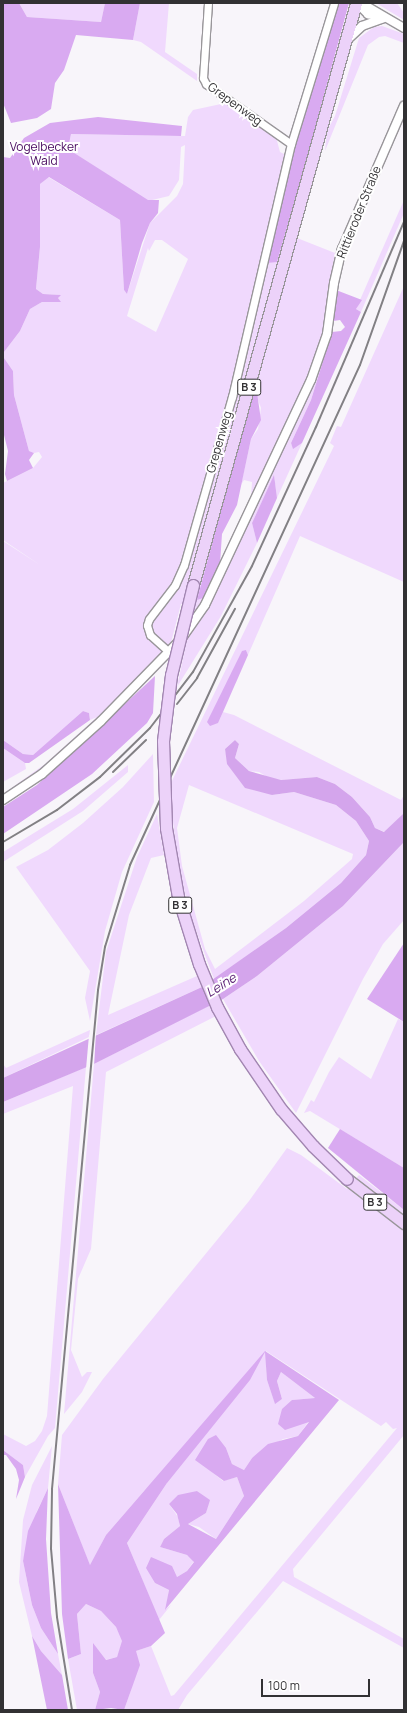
<!DOCTYPE html>
<html>
<head>
<meta charset="utf-8">
<style>
  body { margin:0 }
  #map { position:relative; width:407px; height:1713px; overflow:hidden; background:#f8f5fa; font-family:Manrope,sans-serif }
  div>[style] { position:absolute }
  .green>* { inset:0; background:#f0d9fd }
  .forest>* { inset:0; background:#d9aaf1 }
  .water>* { inset:0; background:#d4a5ec }
  .pier>* { inset:0; background:#f8f5fa }
  .roads { filter:drop-shadow(1px 0 #99969a) drop-shadow(-1px 0 #99969a) drop-shadow(0 1px #99969a) drop-shadow(0 -1px #99969a) }
  .minor>* { height:7px; margin:-3.5px; padding:0 3.5px; transform-origin:3.5px; border-radius:3.5px; background:#fff }
  .tertiary>* { height:8px; margin:-4px; padding:0 4px; transform-origin:4px; border-radius:4px; background:#fff }
  .primary>* { height:11px; margin:-5.5px; padding:0 5.5px; transform-origin:5.5px; border-radius:5.5px; background:#ecd2f9 }
  .rail>* { height:2px; margin:-1px; padding:0 1px; transform-origin:1px; border-radius:1px; background:#828084 }
  .bridges { filter:drop-shadow(1px 0 #a286b1) drop-shadow(-1px 0 #a286b1) drop-shadow(0 1px #a286b1) drop-shadow(0 -1px #a286b1) }
  .primary-bridge>* { height:11px; margin:-5.5px; padding:0 5.5px; transform-origin:5.5px; border-radius:5.5px; background:#ecd2f9 }
  span { translate:-50% -50%; white-space:nowrap; text-align:center; line-height:1.15; -webkit-text-stroke:4px #fff; paint-order:stroke }
  .shield-label span { padding:1px 3px; background:#fff; border:1px solid; border-radius:3px; -webkit-text-stroke-width:0 }
  .shield-label { font-size:11px; color:#323133; font-weight:700 }
  .street-label { font-size:12px; color:#323133 }
  .park-label { font-size:12px; color:#47085e }
  .water-label { font-size:13px; color:#5e2577; font-style:italic }
  .frame { position:absolute; inset:0; border:4px solid #323133; pointer-events:none }
  .scale { position:absolute; left:261px; top:1679px; width:109px; height:18px; box-sizing:border-box; border:2px solid #323133; border-top:0; padding-left:5px; font-size:12px; line-height:14px; white-space:nowrap; color:#323133; -webkit-text-stroke:3px #fff; paint-order:stroke }
</style>
</head>
<body>
<div id="map">
  <div class="green">
    <div style="clip-path:polygon(19px 3px,105px 3px,101px 22px,27px 17px)"></div>
    <div style="clip-path:polygon(140px 3px,169px 3px,165px 52px,197px 74px,197px 81px,141px 42px,133px 40px)"></div>
    <div style="clip-path:polygon(376px 3px,397px 3px,404px 13px,404px 20px)"></div>
    <div style="clip-path:polygon(382px 26px,404px 34px,404px 43px,385px 36px,379px 37px,368px 45px,325px 151px,327px 131px,335px 116px,359px 38px,374px 27px)"></div>
    <div style="clip-path:polygon(evenodd,221px 98px,276px 137px,280px 152px,292px 158px,267px 263px,277px 261px,305px 165px,316px 168px,297px 238px,335px 253px,329px 287px,336px 290px,332px 332px,311px 400px,291px 443px,293px 448px,302px 443px,277px 498px,274px 476px,252px 523px,257px 543px,221px 616px,177px 687px,195px 602px,181px 604px,166px 662px,53px 771px,3px 806px,3px 794px,45px 764px,97px 717px,90px 720px,89px 713px,83px 711px,33px 755px,23px 754px,3px 740px,3px 541px,40px 565px,3px 540px,3px 483px,33px 468px,42px 457px,39px 452px,34px 453px,29px 451px,14px 395px,13px 371px,4px 358px,4px 352px,20px 331px,30px 309px,42px 302px,60px 302px,58px 298px,60px 295px,43px 294px,36px 289px,40px 247px,40px 184px,48px 177px,120px 220px,124px 290px,127px 294px,150px 223px,177px 196px,183px 184px,185px 145px,181px 147px,179px 180px,169px 196px,148px 201px,68px 149px,71px 134px,185px 136px,188px 117px,193px 110px,221px 104px,221px 98px,155px 240px,162px 240px,188px 259px,156px 332px,127px 316px,148px 248px,149px 251px,155px 240px,221px 98px,252px 395px,258px 400px,261px 408px,258px 429px,251px 439px,241px 485px,244px 480px,252px 482px,251px 498px,220px 564px,198px 599px,252px 395px)"></div>
    <div style="clip-path:polygon(404px 200px,404px 213px,361px 312px,356px 309px)"></div>
    <div style="clip-path:polygon(evenodd,404px 286px,404px 582px,300px 536px,248px 655px,246px 650px,218px 723px,223px 712px,234px 715px,401px 800px,404px 795px,404px 813px,385px 832px,375px 828px,370px 817px,352px 797px,335px 784px,317px 777px,281px 780px,269px 778px,259px 772px,249px 771px,235px 758px,239px 744px,235px 740px,225px 749px,227px 759px,272px 795px,294px 792px,336px 805px,356px 821px,369px 841px,366px 855px,341px 883px,286px 928px,214px 979px,191px 917px,178px 865px,169px 787px,334px 446px,330px 443px,337px 426px,341px 427px,404px 286px,189px 785px,353px 854px,352px 859px,304px 901px,215px 969px,205px 949px,182px 866px,177px 828px,189px 785px)"></div>
    <div style="clip-path:polygon(3px 748px,25px 763px,26px 769px,3px 782px)"></div>
    <div style="clip-path:polygon(153px 754px,154px 802px,122px 872px,105px 931px,90px 1021px,85px 998px,90px 971px,16px 867px,48px 850px,83px 823px,123px 787px)"></div>
    <div style="clip-path:polygon(128px 765px,128px 772px,83px 811px,3px 862px,3px 852px,73px 809px)"></div>
    <div style="clip-path:polygon(157px 814px,164px 855px,151px 858px,129px 915px,108px 1015px,197px 976px,202px 987px,96px 1035px,106px 952px,137px 857px)"></div>
    <div style="clip-path:polygon(404px 842px,404px 920px,383px 944px,363px 979px,296px 1113px,259px 1061px,223px 999px,257px 976px,343px 906px)"></div>
    <div style="clip-path:polygon(210px 1005px,216px 1016px,106px 1072px,91px 1249px,78px 1279px,71px 1350px,82px 1377px,87px 1372px,92px 1372px,82px 1392px,64px 1414px,94px 1064px)"></div>
    <div style="clip-path:polygon(398px 1019px,404px 1022px,404px 1168px,310px 1111px,304px 1113px,311px 1100px,314px 1102px,329px 1072px,339px 1057px,371px 1079px)"></div>
    <div style="clip-path:polygon(90px 1030px,89px 1037px,3px 1078px,3px 1064px,6px 1068px)"></div>
    <div style="clip-path:polygon(86px 1067px,55px 1428px,48px 1436px,25px 1477px,23px 1465px,3px 1450px,3px 1434px,26px 1446px,35px 1441px,42px 1431px,47px 1416px,73px 1086px,3px 1114px,3px 1102px)"></div>
    <div style="clip-path:polygon(287px 1148px,301px 1155px,347px 1189px,359px 1175px,404px 1210px,404px 1435px,293px 1569px,294px 1577px,404px 1639px,404px 1648px,283px 1581px,187px 1695px,178px 1710px,124px 1710px,131px 1690px,136px 1651px,151px 1646px,171px 1696px,174px 1695px,397px 1428px,393px 1429px,386px 1422px,381px 1426px,266px 1351px,267px 1380px,275px 1403px,282px 1399px,277px 1381px,281px 1372px,315px 1398px,292px 1400px,285px 1429px,309px 1421px,298px 1436px,283px 1439px,252px 1458px,244px 1470px,232px 1464px,226px 1448px,212px 1472px,223px 1481px,237px 1477px,244px 1496px,216px 1539px,199px 1527px,188px 1524px,206px 1513px,209px 1500px,197px 1491px,169px 1504px,178px 1517px,180px 1526px,164px 1539px,160px 1547px,187px 1555px,194px 1561px,187px 1571px,177px 1577px,151px 1557px,155px 1583px,169px 1590px,166px 1609px,171px 1605px,159px 1620px,127px 1543px,167px 1483px,157px 1479px,144px 1491px,106px 1535px,90px 1566px,58px 1484px,62px 1435px,103px 1379px,249px 1201px)"></div>
    <div style="clip-path:polygon(52px 1446px,48px 1488px,37px 1511px,23px 1561px,32px 1605px,41px 1628px,58px 1654px,62px 1675px,41px 1651px,32px 1636px,19px 1582px,23px 1520px,32px 1485px)"></div>
    <div style="clip-path:polygon(86px 1604px,101px 1611px,116px 1627px,123px 1641px,117px 1657px,105px 1660px,93px 1644px,93px 1673px,100px 1692px,95px 1710px,77px 1710px,68px 1659px,81px 1654px,77px 1614px)"></div>
  </div>
  <div class="forest">
    <div style="clip-path:polygon(3px 3px,19px 3px,27px 17px,101px 22px,105px 3px,140px 3px,133px 40px,76px 35px,64px 70px,55px 83px,51px 109px,37px 118px,11px 123px,3px 103px)"></div>
    <div style="clip-path:polygon(339px 3px,349px 3px,305px 165px,277px 262px,267px 263px,292px 158px)"></div>
    <div style="clip-path:polygon(98px 117px,182px 126px,181px 136px,71px 134px,68px 149px,148px 200px,159px 200px,158px 213px,150px 223px,142px 243px,127px 294px,124px 290px,120px 220px,49px 177px,40px 184px,40px 247px,36px 289px,43px 294px,61px 295px,58px 298px,61px 302px,42px 302px,30px 309px,20px 331px,4px 352px,4px 358px,13px 371px,14px 395px,29px 451px,34px 453px,29px 460px,33px 468px,7px 481px,5px 474px,8px 451px,3px 431px,3px 157px,10px 158px,24px 138px,50px 123px)"></div>
    <div style="clip-path:polygon(336px 290px,362px 300px,356px 309px,361px 312px,302px 443px,293px 449px,291px 443px,311px 400px,332px 332px,341px 331px,345px 327px,340px 320px,333px 321px)"></div>
    <div style="clip-path:polygon(257px 393px,261px 420px,251px 439px,237px 505px,222px 534px,220px 564px,203px 598px,197px 600px,252px 395px)"></div>
    <div style="clip-path:polygon(274px 475px,277px 498px,257px 543px,252px 523px)"></div>
    <div style="clip-path:polygon(246px 650px,248px 655px,223px 712px,218px 723px,210px 726px,207px 722px,242px 651px)"></div>
    <div style="clip-path:polygon(155px 676px,153px 713px,147px 723px,92px 774px,3px 834px,3px 807px,37px 785px)"></div>
    <div style="clip-path:polygon(83px 711px,89px 713px,90px 720px,29px 763px,25px 763px,3px 748px,3px 740px,23px 754px,33px 755px)"></div>
    <div style="clip-path:polygon(404px 943px,404px 1022px,367px 999px)"></div>
    <div style="clip-path:polygon(340px 1129px,404px 1168px,404px 1210px,328px 1148px)"></div>
    <div style="clip-path:polygon(265px 1351px,339px 1400px,165px 1610px,169px 1590px,155px 1583px,146px 1568px,151px 1557px,172px 1566px,177px 1577px,187px 1571px,194px 1562px,187px 1555px,160px 1547px,164px 1539px,180px 1526px,177px 1514px,169px 1504px,178px 1495px,197px 1491px,210px 1500px,206px 1513px,188px 1524px,216px 1539px,244px 1496px,237px 1477px,224px 1481px,195px 1460px,208px 1439px,216px 1435px,226px 1448px,232px 1464px,244px 1470px,252px 1458px,268px 1444px,298px 1436px,309px 1422px,285px 1430px,278px 1424px,282px 1409px,292px 1400px,315px 1398px,281px 1372px,277px 1381px,282px 1399px,275px 1404px,267px 1380px,265px 1352px,250px 1380px,167px 1483px,127px 1543px,165px 1633px,151px 1646px,136px 1651px,140px 1665px,124px 1710px,111px 1708px,95px 1710px,100px 1692px,93px 1673px,93px 1643px,106px 1660px,117px 1657px,122px 1641px,116px 1627px,101px 1611px,86px 1604px,77px 1614px,81px 1654px,68px 1659px,62px 1614px,58px 1484px,90px 1565px,106px 1535px)"></div>
    <div style="clip-path:polygon(3px 1450px,23px 1465px,25px 1477px,16px 1499px,19px 1480px,16px 1469px,6px 1455px,3px 1455px)"></div>
    <div style="clip-path:polygon(48px 1488px,46px 1539px,51px 1613px,58px 1654px,41px 1628px,32px 1605px,23px 1561px,28px 1531px)"></div>
    <div style="clip-path:polygon(32px 1636px,41px 1651px,62px 1675px,68px 1710px,47px 1710px)"></div>
  </div>
  <div class="water">
    <div style="clip-path:polygon(235px 740px,239px 744px,235px 758px,249px 771px,281px 780px,317px 777px,335px 784px,352px 797px,370px 817px,375px 828px,384px 832px,404px 813px,404px 842px,343px 906px,257px 976px,223px 999px,94px 1064px,3px 1102px,3px 1078px,202px 987px,286px 928px,341px 883px,366px 855px,369px 841px,356px 821px,336px 805px,294px 792px,272px 795px,245px 788px,227px 764px,225px 749px)"></div>
  </div>
  <div class="pier">
    <div style="clip-path:polygon(96px 1033px,94px 1066px,86px 1069px,89px 1035px)"></div>
  </div>
  <div class="roads">
    <div class="minor">
      <div style="left:208px;top:3px;width:75px;rotate:93.8deg"></div>
      <div style="left:203px;top:78px;width:7px;rotate:63deg"></div>
      <div style="left:206px;top:84px;width:104px;rotate:35.2deg"></div>
      <div style="left:169px;top:652px;width:25px;rotate:-138deg"></div>
      <div style="left:150px;top:635px;width:10px;rotate:-107deg"></div>
      <div style="left:147px;top:625px;width:6px;rotate:-72deg"></div>
      <div style="left:149px;top:619px;width:43px;rotate:-52.6deg"></div>
      <div style="left:175px;top:585px;width:22px;rotate:-66deg"></div>
      <div style="left:184px;top:565px;width:175px;rotate:-74.1deg"></div>
      <div style="left:232px;top:397px;width:260px;rotate:-76.9deg"></div>
      <div style="left:291px;top:144px;width:147px;rotate:-73deg"></div>
    </div>
    <div class="tertiary">
      <div style="left:357px;top:3px;width:16px;rotate:45deg"></div>
      <div style="left:368px;top:14px;width:15px;rotate:16deg"></div>
      <div style="left:361px;top:3px;width:50px;rotate:30.2deg"></div>
      <div style="left:346px;top:41px;width:22px;rotate:-43deg"></div>
      <div style="left:362px;top:26px;width:23px;rotate:-20deg"></div>
      <div style="left:3px;top:800px;width:47px;rotate:-33.7deg"></div>
      <div style="left:42px;top:774px;width:79px;rotate:-41.9deg"></div>
      <div style="left:101px;top:721px;width:116px;rotate:-45.7deg"></div>
      <div style="left:182px;top:638px;width:40px;rotate:-55.1deg"></div>
      <div style="left:205px;top:605px;width:249px;rotate:-64.8deg"></div>
      <div style="left:311px;top:380px;width:49px;rotate:-70.8deg"></div>
      <div style="left:327px;top:334px;width:51px;rotate:-82.2deg"></div>
      <div style="left:334px;top:283px;width:35px;rotate:-77deg"></div>
      <div style="left:342px;top:249px;width:156px;rotate:-66.6deg"></div>
    </div>
    <div class="primary">
      <div style="left:193px;top:585px;width:604px;rotate:-74.35deg"></div>
      <div style="left:347px;top:1179px;width:72px;rotate:37.7deg"></div>
    </div>
  </div>
  <div class="rail">
    <div style="left:177px;top:704px;width:33px;rotate:-52deg"></div>
    <div style="left:197px;top:678px;width:79px;rotate:-61.2deg"></div>
    <div style="left:113px;top:772px;width:46px;rotate:-44.1deg"></div>
    <div style="left:3px;top:842px;width:63px;rotate:-30.7deg"></div>
    <div style="left:57px;top:810px;width:54px;rotate:-37.5deg"></div>
    <div style="left:100px;top:777px;width:70px;rotate:-44.4deg"></div>
    <div style="left:150px;top:728px;width:71px;rotate:-52.5deg"></div>
    <div style="left:193px;top:672px;width:121px;rotate:-60.9deg"></div>
    <div style="left:252px;top:566px;width:153px;rotate:-65.3deg"></div>
    <div style="left:316px;top:427px;width:223px;rotate:-66.8deg"></div>
    <div style="left:72px;top:1710px;width:94px;rotate:-99.2deg"></div>
    <div style="left:57px;top:1617px;width:68px;rotate:-95deg"></div>
    <div style="left:51px;top:1549px;width:60px;rotate:-89deg"></div>
    <div style="left:52px;top:1489px;width:501px;rotate:-84.73deg"></div>
    <div style="left:98px;top:990px;width:44px;rotate:-80.8deg"></div>
    <div style="left:105px;top:947px;width:86px;rotate:-73deg"></div>
    <div style="left:130px;top:865px;width:550px;rotate:-65.3deg"></div>
    <div style="left:360px;top:365px;width:132px;rotate:-70.5deg"></div>
  </div>
  <div class="bridges">
    <div class="primary-bridge">
      <div style="left:193px;top:585px;width:93px;rotate:103.7deg"></div>
      <div style="left:171px;top:675px;width:66px;rotate:96.9deg"></div>
      <div style="left:163px;top:741px;width:87px;rotate:88deg"></div>
      <div style="left:166px;top:828px;width:70px;rotate:80.1deg"></div>
      <div style="left:178px;top:897px;width:70px;rotate:72.6deg"></div>
      <div style="left:199px;top:964px;width:47px;rotate:67.3deg"></div>
      <div style="left:217px;top:1007px;width:48px;rotate:61.3deg"></div>
      <div style="left:240px;top:1049px;width:73px;rotate:55.7deg"></div>
      <div style="left:281px;top:1109px;width:49px;rotate:49.1deg"></div>
      <div style="left:313px;top:1146px;width:47px;rotate:44.1deg"></div>
    </div>
  </div>
  <div class="shield-label">
    <span style="left:249px;top:387px">B 3</span>
    <span style="left:180px;top:905px">B 3</span>
    <span style="left:375px;top:1202px">B 3</span>
  </div>
  <div class="street-label">
    <span style="left:235px;top:104px;rotate:36deg">Grepenweg</span>
    <span style="left:359px;top:212px;rotate:-68deg">Rittieroder Straße</span>
    <span style="left:219px;top:442px;rotate:-74deg">Grepenweg</span>
  </div>
  <div class="park-label">
    <span style="left:44px;top:154px">Vogelbecker<br>Wald</span>
  </div>
  <div class="water-label">
    <span style="left:221px;top:985px;rotate:-32deg">Leine</span>
  </div>
  <div class="frame"></div>
  <div class="scale">100 m</div>
</div>
</body>
</html>
